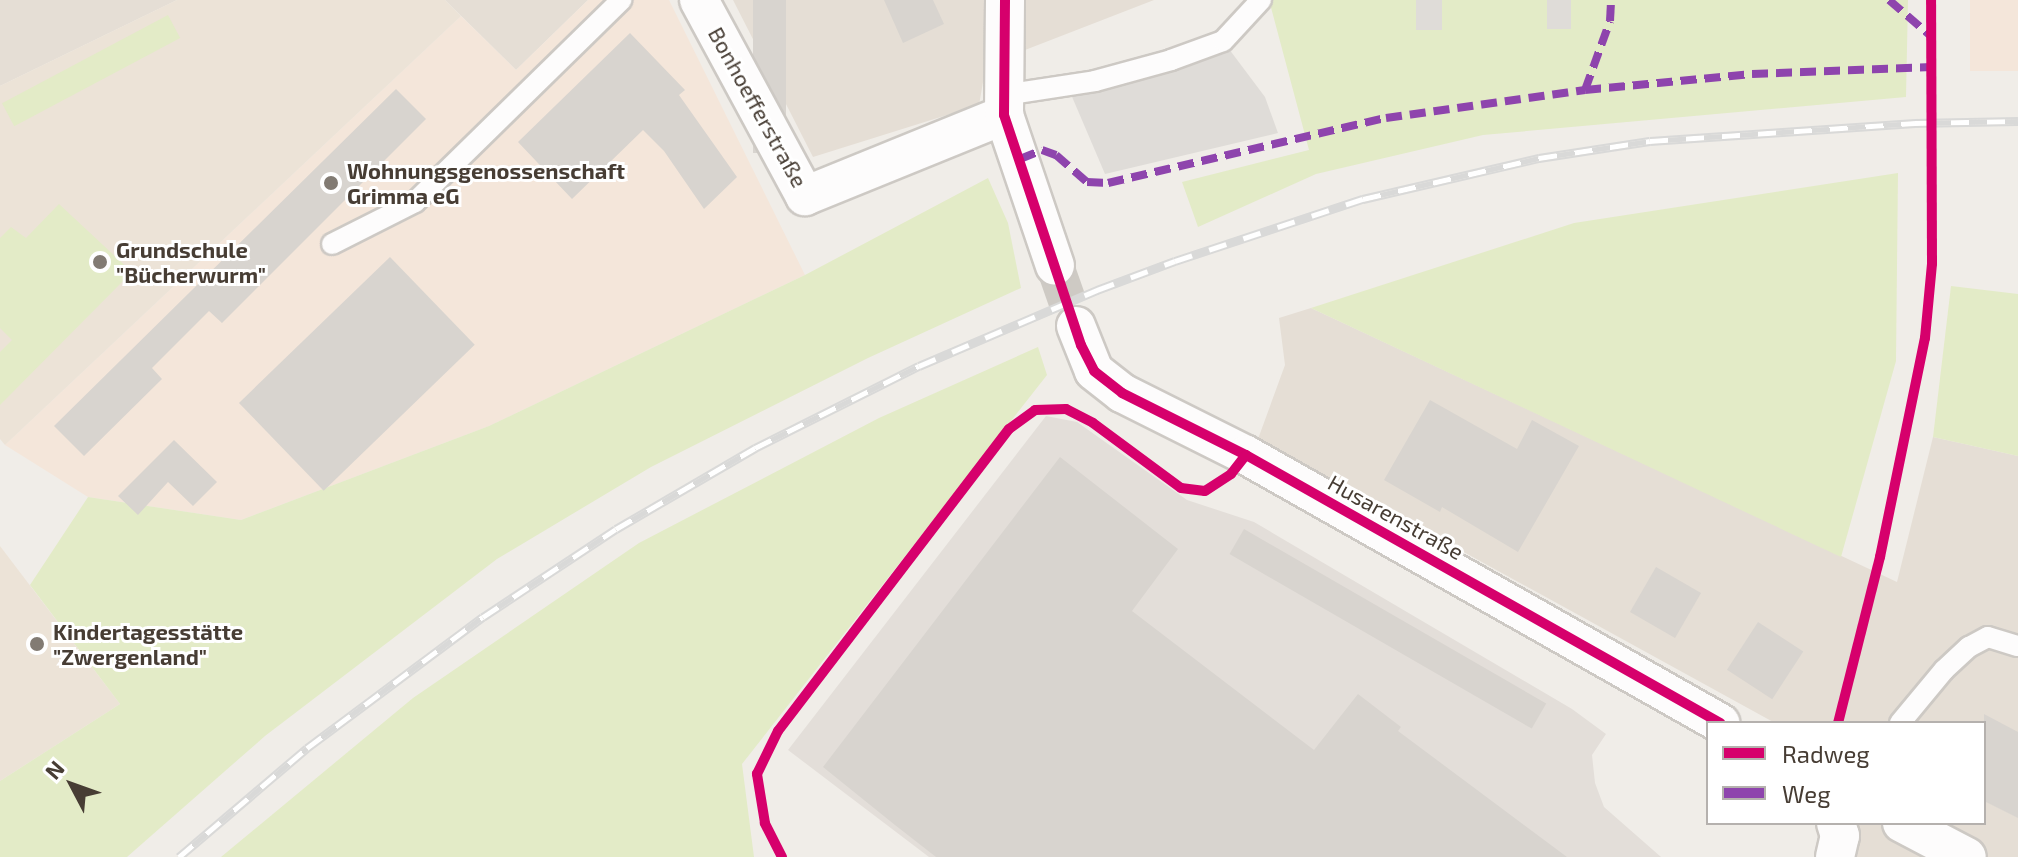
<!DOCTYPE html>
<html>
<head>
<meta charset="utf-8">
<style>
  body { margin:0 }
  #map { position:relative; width:2018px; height:857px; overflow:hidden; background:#f0ede8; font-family:"Exo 2",sans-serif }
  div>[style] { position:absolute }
  .residential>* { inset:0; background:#e5ded5 }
  .commercial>* { inset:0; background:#f4e6da; transform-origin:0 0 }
  .industrial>* { inset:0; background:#e3ded9 }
  .education>* { inset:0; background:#ece3d7 }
  .green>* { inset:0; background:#e3ebc7; transform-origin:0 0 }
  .parking>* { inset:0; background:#dfdcd8; transform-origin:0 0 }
  .building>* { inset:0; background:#d8d4cf; transform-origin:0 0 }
  .minor-tunnel>* { height:38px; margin-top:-19px; transform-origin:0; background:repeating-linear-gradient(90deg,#cecac4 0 38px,transparent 0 57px) }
  .roads { filter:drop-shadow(2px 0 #cdc9c4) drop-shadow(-2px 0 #cdc9c4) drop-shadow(0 2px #cdc9c4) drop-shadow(0 -2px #cdc9c4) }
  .service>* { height:20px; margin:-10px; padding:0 10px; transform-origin:10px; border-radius:10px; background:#fdfcfc }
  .minor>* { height:38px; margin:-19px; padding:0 19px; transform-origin:19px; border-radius:19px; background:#fdfcfc }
  .rail>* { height:9px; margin-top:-4.5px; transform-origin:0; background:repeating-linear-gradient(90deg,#fff 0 18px,#d9d9d8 0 36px); box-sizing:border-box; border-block:2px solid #d9d9d8 }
  .quiet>* { height:8px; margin-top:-4px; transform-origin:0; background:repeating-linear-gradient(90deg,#8e44ad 0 16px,transparent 0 24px) }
  .cycleway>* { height:10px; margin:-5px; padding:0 5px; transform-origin:5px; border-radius:5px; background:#d6006c }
  .dots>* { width:22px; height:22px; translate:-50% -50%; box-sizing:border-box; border:4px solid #fff; border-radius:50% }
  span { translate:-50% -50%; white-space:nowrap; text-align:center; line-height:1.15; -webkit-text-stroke:6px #fff; paint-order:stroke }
  .street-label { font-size:22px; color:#473d34 }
  .poi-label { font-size:22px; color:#473d34; font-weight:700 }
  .left { translate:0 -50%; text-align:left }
  .legend { position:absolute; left:1706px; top:721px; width:280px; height:104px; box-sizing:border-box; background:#fff; border:2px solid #b5b1ae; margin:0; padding:10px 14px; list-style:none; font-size:24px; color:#473d34 }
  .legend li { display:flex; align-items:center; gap:16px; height:40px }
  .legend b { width:40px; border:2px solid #b5b1ae }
  .north { position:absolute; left:32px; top:745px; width:80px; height:80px; -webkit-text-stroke:6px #fff; paint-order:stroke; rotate:311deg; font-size:22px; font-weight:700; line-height:32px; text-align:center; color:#473d34 }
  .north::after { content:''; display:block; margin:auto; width:28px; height:36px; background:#473d34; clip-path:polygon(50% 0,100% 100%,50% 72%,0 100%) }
</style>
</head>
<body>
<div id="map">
  <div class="residential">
    <div style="clip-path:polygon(0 0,177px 0,0 86px)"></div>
    <div style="clip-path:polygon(445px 0,588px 0,516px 70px)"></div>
    <div style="clip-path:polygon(733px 0,1154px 0,986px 65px,979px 105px,813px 157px)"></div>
    <div style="clip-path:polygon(1311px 308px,1897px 582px,1933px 437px,2018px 456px,2018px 857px,1857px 857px,1854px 823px,1984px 823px,1984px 723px,1775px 723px,1258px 439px,1285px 365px,1279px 318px)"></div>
  </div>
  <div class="commercial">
    <div style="clip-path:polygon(588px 0,669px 0,805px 275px,489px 426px,241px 520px,88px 497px,5px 445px,461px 16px,516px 70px)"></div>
    <div style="left:1970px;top:0;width:48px;height:71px"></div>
  </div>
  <div class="industrial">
    <div style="clip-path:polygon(1046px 416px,1077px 422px,1187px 500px,1254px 522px,1572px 709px,1606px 734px,1592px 755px,1595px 783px,1604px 807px,1661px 857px,929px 857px,788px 750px)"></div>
  </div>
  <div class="education">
    <div style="clip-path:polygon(177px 0,445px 0,461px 16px,5px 445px,0 439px,0 86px)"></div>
    <div style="clip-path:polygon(0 546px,120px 704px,0 781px)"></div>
  </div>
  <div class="green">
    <div style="clip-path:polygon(1269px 0,1908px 0,1906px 97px,1483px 135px,1316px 174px,1198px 227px,1182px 182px,1309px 150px)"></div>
    <div style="left:168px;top:15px;width:26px;height:188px;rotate:62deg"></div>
    <div style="clip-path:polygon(1898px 173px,1896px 361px,1841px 557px,1311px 308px,1574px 223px)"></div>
    <div style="clip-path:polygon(988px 178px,1008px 223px,1021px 288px,868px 358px,651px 467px,497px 559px,265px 736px,127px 857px,0 857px,0 781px,120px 704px,30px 585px,88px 497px,241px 520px,489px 426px,805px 275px)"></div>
    <div style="clip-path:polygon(59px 204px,132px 272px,0 405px,0 352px,12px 340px,0 328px,0 238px,11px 227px,26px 238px)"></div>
    <div style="clip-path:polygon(1951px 286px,2018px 294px,2018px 456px,1933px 437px)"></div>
    <div style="clip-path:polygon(1038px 347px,1047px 375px,742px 764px,754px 857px,221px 857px,413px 698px,639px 543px,879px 418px)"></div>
  </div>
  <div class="parking">
    <div style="left:1416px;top:0;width:26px;height:30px"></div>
    <div style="left:1547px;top:0;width:24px;height:29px"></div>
    <div style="clip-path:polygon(1223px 41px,1265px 97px,1278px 133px,1105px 174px,1067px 85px)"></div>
  </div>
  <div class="building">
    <div style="left:753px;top:0;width:33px;height:153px"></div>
    <div style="clip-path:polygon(884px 0,933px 0,944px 24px,903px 43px)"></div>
    <div style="clip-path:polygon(630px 33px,685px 90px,679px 95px,737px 177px,704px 209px,664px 151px,643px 130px,572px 199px,518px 142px)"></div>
    <div style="clip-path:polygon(396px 89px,426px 119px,222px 323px,209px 311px,152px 368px,162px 379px,84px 456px,54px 426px)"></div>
    <div style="left:390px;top:257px;width:122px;height:210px;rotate:46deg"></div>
    <div style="clip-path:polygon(1430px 400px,1517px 449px,1532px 420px,1579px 446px,1518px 552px,1442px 507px,1440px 512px,1384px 480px)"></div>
    <div style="clip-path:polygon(174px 440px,217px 482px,193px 506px,168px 482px,138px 515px,118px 496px)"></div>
    <div style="clip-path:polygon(1060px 457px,1178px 549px,1132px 611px,1314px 750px,1358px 694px,1401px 727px,1398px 731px,1567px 857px,936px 857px,895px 825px,823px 767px)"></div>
    <div style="left:1244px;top:529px;width:349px;height:29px;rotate:30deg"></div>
    <div style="left:1656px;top:567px;width:52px;height:52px;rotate:30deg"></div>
    <div style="left:1758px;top:622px;width:54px;height:57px;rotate:33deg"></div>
    <div style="clip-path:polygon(1984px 714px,2018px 732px,2018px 818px,1984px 801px)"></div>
  </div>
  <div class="minor-tunnel">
    <div style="left:1055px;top:266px;width:64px;rotate:70.7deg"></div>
  </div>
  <div class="roads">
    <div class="service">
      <div style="left:1004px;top:95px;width:92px;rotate:-8.7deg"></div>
      <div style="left:1095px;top:81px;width:79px;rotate:-15.4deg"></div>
      <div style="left:1171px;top:60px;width:55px;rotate:-20.1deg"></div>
      <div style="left:1223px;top:41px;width:56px;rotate:-47.2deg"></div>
      <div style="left:332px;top:244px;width:93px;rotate:-26.8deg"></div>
      <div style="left:415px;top:202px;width:289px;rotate:-44.4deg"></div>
      <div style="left:1900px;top:723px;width:69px;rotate:-50.3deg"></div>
      <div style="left:1944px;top:670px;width:34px;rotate:-43deg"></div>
      <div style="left:1969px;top:647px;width:21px;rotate:-28deg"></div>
      <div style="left:1988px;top:637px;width:31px;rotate:17deg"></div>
    </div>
    <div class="minor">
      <div style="left:699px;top:0;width:223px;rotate:61.6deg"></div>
      <div style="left:805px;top:196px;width:215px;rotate:-22.1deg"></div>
      <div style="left:1005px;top:0;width:115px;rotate:90.5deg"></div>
      <div style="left:1004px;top:115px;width:159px;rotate:71.3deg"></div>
      <div style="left:1076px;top:326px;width:48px;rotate:68.2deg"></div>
      <div style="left:1094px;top:371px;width:36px;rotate:38deg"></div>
      <div style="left:1122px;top:393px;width:139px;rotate:26.6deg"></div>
      <div style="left:1246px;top:455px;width:545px;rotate:29.48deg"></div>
      <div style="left:1902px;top:823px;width:73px;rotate:27.6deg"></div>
      <div style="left:1835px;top:857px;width:22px;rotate:-77deg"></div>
      <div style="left:1840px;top:836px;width:14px;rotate:-107deg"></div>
    </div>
  </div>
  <div class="rail">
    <div style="left:179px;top:857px;width:168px;rotate:-40.4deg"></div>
    <div style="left:307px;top:748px;width:219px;rotate:-36.7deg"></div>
    <div style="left:483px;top:617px;width:159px;rotate:-33.5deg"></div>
    <div style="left:616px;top:529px;width:161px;rotate:-30.2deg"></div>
    <div style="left:755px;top:448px;width:183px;rotate:-26.6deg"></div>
    <div style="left:919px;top:366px;width:194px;rotate:-23.1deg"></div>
    <div style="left:1097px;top:290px;width:83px;rotate:-20.4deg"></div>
    <div style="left:1175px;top:261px;width:198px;rotate:-18.3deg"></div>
    <div style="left:1363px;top:199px;width:181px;rotate:-13.1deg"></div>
    <div style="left:1539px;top:158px;width:112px;rotate:-8.7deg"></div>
    <div style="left:1650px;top:141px;width:266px;rotate:-3.9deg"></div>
    <div style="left:1915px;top:123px;width:103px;rotate:-1.1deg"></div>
  </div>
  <div class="quiet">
    <div style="left:1889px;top:0;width:57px;rotate:40.7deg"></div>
    <div style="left:1585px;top:90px;width:168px;rotate:-5.5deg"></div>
    <div style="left:1752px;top:74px;width:180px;rotate:-2.2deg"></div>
    <div style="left:1020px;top:159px;width:24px;rotate:-22deg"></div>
    <div style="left:1042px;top:150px;width:15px;rotate:20deg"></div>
    <div style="left:1056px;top:155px;width:41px;rotate:41.1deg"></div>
    <div style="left:1087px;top:182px;width:21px;rotate:3deg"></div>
    <div style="left:1108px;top:183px;width:285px;rotate:-13.2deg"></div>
    <div style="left:1386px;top:118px;width:201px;rotate:-8deg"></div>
    <div style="left:1585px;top:90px;width:73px;rotate:-70.1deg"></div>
    <div style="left:1610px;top:21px;width:21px;rotate:-87deg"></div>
  </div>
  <div class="cycleway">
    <div style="left:1005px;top:0;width:115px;rotate:90.5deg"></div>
    <div style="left:1004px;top:115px;width:243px;rotate:71.5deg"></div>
    <div style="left:1081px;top:345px;width:29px;rotate:63deg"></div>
    <div style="left:1094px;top:371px;width:36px;rotate:38deg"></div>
    <div style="left:1122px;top:393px;width:139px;rotate:26.6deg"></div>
    <div style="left:1246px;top:455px;width:545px;rotate:29.48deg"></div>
    <div style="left:1838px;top:723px;width:171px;rotate:-75.8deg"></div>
    <div style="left:1880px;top:557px;width:224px;rotate:-78.4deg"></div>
    <div style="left:1925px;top:338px;width:74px;rotate:-84.6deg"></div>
    <div style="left:1932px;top:264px;width:264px;rotate:-90.2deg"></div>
    <div style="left:782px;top:857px;width:38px;rotate:-117deg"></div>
    <div style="left:765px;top:823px;width:50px;rotate:-99.3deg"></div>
    <div style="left:757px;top:774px;width:48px;rotate:-64deg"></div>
    <div style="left:778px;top:731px;width:380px;rotate:-52.6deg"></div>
    <div style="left:1009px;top:429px;width:32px;rotate:-36deg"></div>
    <div style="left:1035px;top:410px;width:31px;rotate:-2deg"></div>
    <div style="left:1066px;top:409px;width:30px;rotate:27deg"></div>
    <div style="left:1093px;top:423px;width:109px;rotate:36.5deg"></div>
    <div style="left:1181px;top:488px;width:24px;rotate:7deg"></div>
    <div style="left:1205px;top:491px;width:31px;rotate:-33deg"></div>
    <div style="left:1231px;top:474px;width:24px;rotate:-52deg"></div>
  </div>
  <div class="dots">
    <div style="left:331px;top:183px;background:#827b73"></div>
    <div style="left:100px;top:262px;background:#827b73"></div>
    <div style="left:37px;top:644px;background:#827b73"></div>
  </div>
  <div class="street-label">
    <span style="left:758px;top:107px;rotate:61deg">Bonhoefferstraße</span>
    <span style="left:1396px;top:517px;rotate:29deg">Husarenstraße</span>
  </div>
  <div class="poi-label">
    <span class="left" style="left:347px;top:183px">Wohnungsgenossenschaft<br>Grimma eG</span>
    <span class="left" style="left:116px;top:262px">Grundschule<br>"Bücherwurm"</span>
    <span class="left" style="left:53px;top:644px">Kindertagesstätte<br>"Zwergenland"</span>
  </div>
  <ul class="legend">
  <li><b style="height:10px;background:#d6006c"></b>Radweg</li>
  <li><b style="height:10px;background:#8e44ad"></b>Weg</li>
  </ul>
  <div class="north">N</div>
</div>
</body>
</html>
